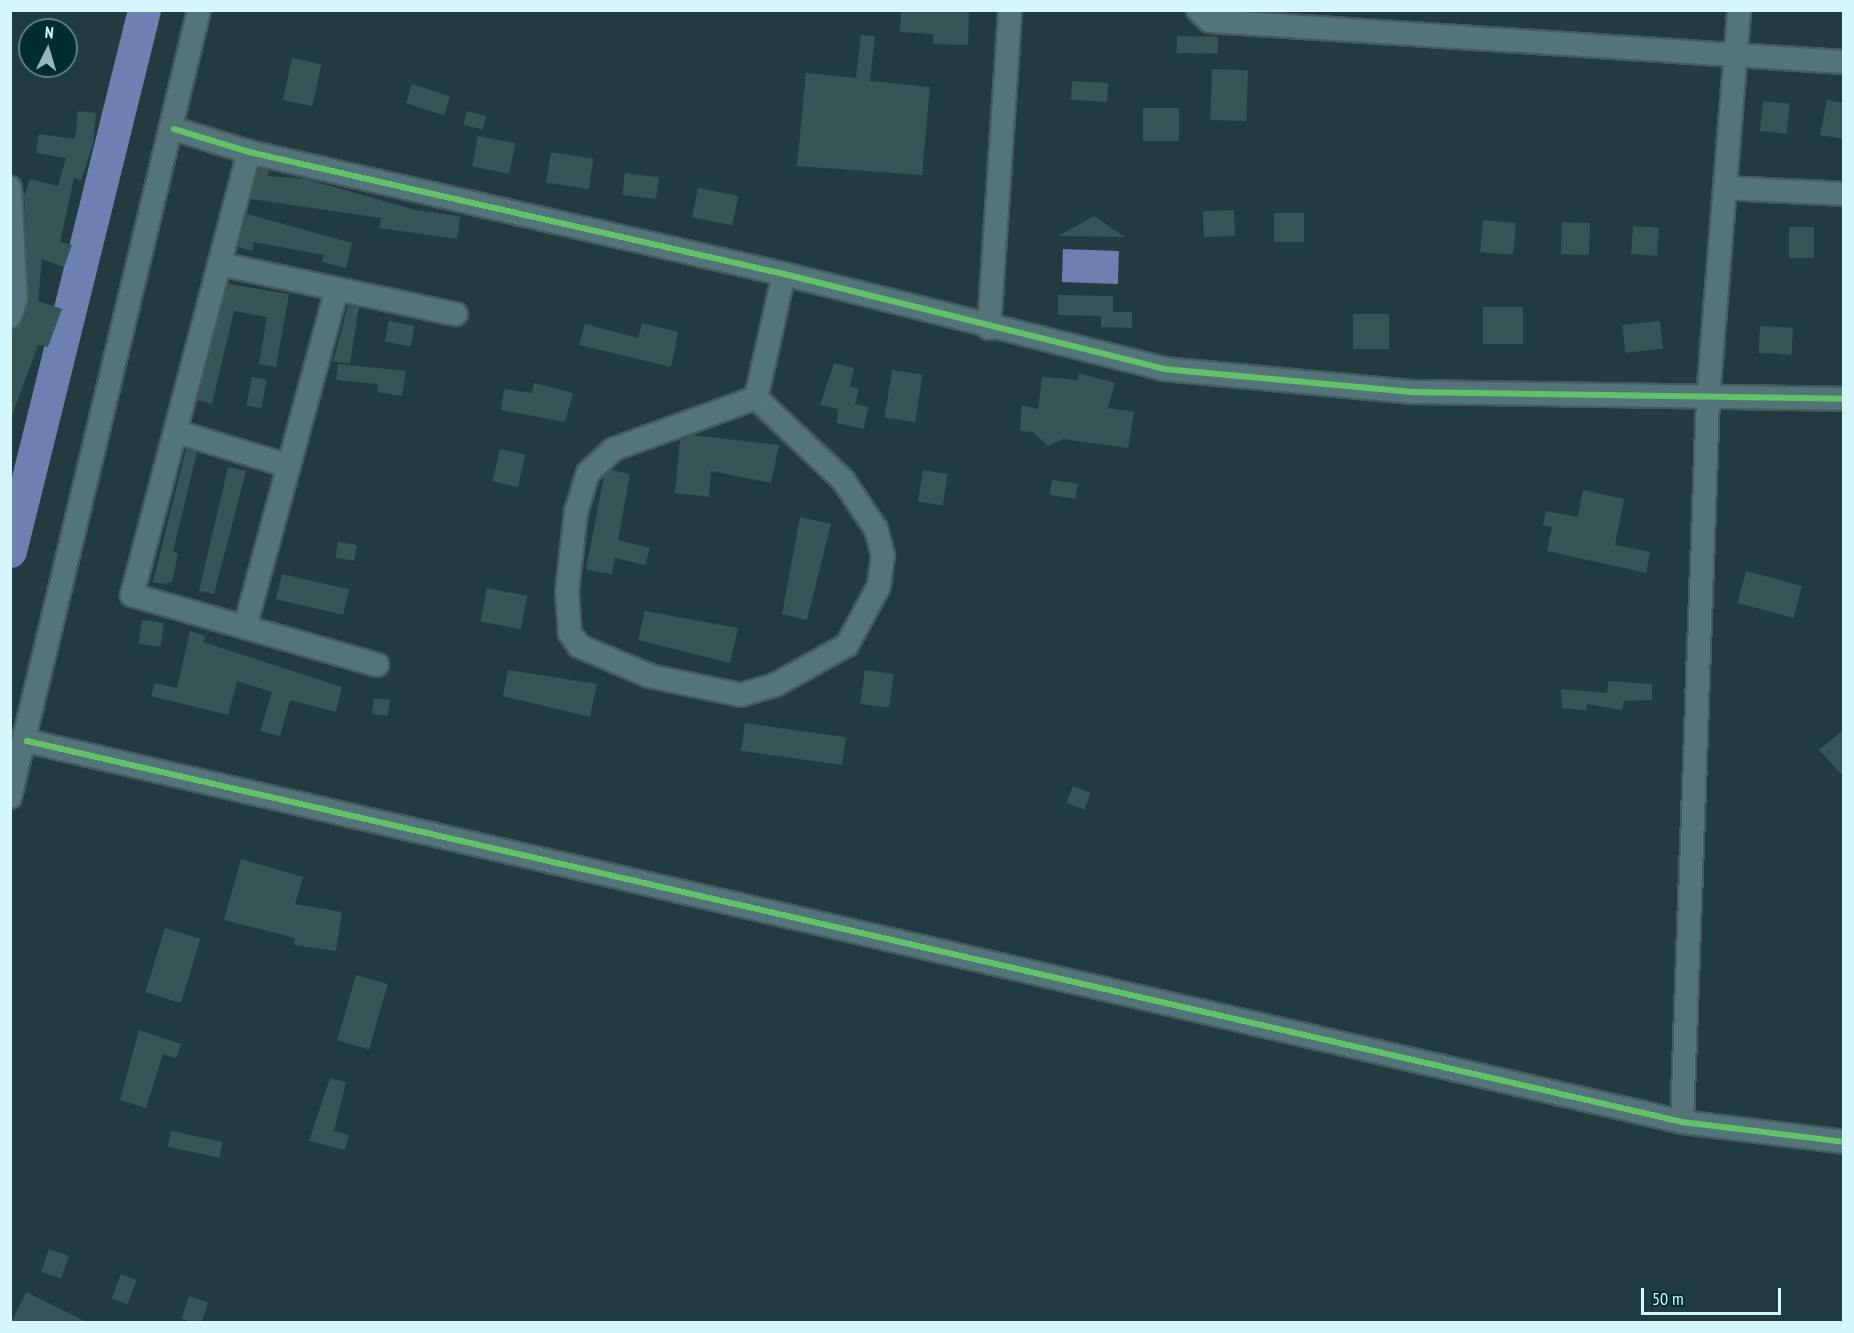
<!DOCTYPE html>
<html>
<head>
<meta charset="utf-8">
<style>
  body { margin:0 }
  #map { position:relative; width:1854px; height:1333px; overflow:hidden; background:#203c41; font-family:"PT Sans Narrow",sans-serif }
  div>[style] { position:absolute }
  .water>* { inset:0; background:#6c80b1; transform-origin:0 0 }
  .river>* { height:33px; margin:-16.5px; padding:0 16.5px; transform-origin:16.5px; border-radius:16.5px; background:#6c80b1 }
  .building>* { inset:0; background:#375556; transform-origin:0 0 }
  .roads { filter:drop-shadow(2px 0 #445a5e) drop-shadow(-2px 0 #445a5e) drop-shadow(0 2px #445a5e) drop-shadow(0 -2px #445a5e) }
  .minor>* { height:22px; margin:-11px; padding:0 11px; transform-origin:11px; border-radius:11px; background:#53757a }
  .cycleway>* { height:6px; margin:-3px; padding:0 3px; transform-origin:3px; border-radius:3px; background:#61c268 }
  span { translate:-50% -50%; white-space:nowrap; text-align:center; line-height:1.15; -webkit-text-stroke:5px #002c32; paint-order:stroke }
  .frame { position:absolute; inset:0; border:12px solid #d4f6fc; pointer-events:none }
  .north { position:absolute; left:18px; top:18px; width:60px; height:60px; box-sizing:border-box; background:#002c32; border:2px solid #557d83; border-radius:50%; rotate:5deg; font-size:16px; font-weight:700; line-height:24px; text-align:center; color:#d4f6fc }
  .north::after { content:''; display:block; margin:auto; width:21px; height:27px; background:#95b5bb; clip-path:polygon(50% 0,100% 100%,50% 72%,0 100%) }
  .scale { position:absolute; left:1641px; top:1288px; width:140px; height:27px; box-sizing:border-box; border:3px solid #d4f6fc; border-top:0; padding-left:8px; font-size:18px; line-height:21px; white-space:nowrap; color:#d4f6fc; -webkit-text-stroke:4px #002c32; paint-order:stroke }
</style>
</head>
<body>
<div id="map">
  <div class="water">
    <div style="left:1063px;top:249px;width:56px;height:33px;rotate:2deg"></div>
  </div>
  <div class="river">
    <div style="left:10px;top:551px;width:557px;rotate:-76.09deg"></div>
  </div>
  <div class="building">
    <div style="clip-path:polygon(901px 10px,969px 10px,968px 45px,933px 44px,933px 34px,900px 32px)"></div>
    <div style="clip-path:polygon(861px 35px,875px 36px,870px 81px,930px 87px,922px 175px,797px 166px,806px 73px,856px 78px)"></div>
    <div style="left:1177px;top:36px;width:41px;height:17px;rotate:1deg"></div>
    <div style="left:292px;top:58px;width:30px;height:43px;rotate:12deg"></div>
    <div style="left:1212px;top:69px;width:36px;height:51px;rotate:2deg"></div>
    <div style="left:1072px;top:81px;width:36px;height:19px;rotate:3deg"></div>
    <div style="left:412px;top:84px;width:40px;height:20px;rotate:18deg"></div>
    <div style="clip-path:polygon(1827px 100px,1844px 103px,1844px 139px,1820px 135px)"></div>
    <div style="left:1763px;top:101px;width:27px;height:30px;rotate:6deg"></div>
    <div style="left:1143px;top:108px;width:36px;height:33px"></div>
    <div style="clip-path:polygon(78px 111px,96px 113px,93px 144px,81px 180px,74px 178px,60px 242px,72px 245px,64px 267px,42px 259px,38px 301px,62px 309px,48px 347px,38px 345px,10px 421px,10px 330px,23px 322px,29px 298px,24px 196px,30px 179px,58px 186px,66px 158px,36px 153px,39px 134px,75px 139px)"></div>
    <div style="left:467px;top:111px;width:20px;height:14px;rotate:15deg"></div>
    <div style="left:478px;top:136px;width:38px;height:31px;rotate:11deg"></div>
    <div style="left:551px;top:152px;width:43px;height:31px;rotate:9deg"></div>
    <div style="clip-path:polygon(259px 168px,269px 170px,268px 176px,306px 179px,415px 210px,460px 216px,457px 239px,379px 228px,381px 218px,250px 199px)"></div>
    <div style="left:625px;top:173px;width:34px;height:22px;rotate:7deg"></div>
    <div style="left:698px;top:188px;width:41px;height:30px;rotate:11deg"></div>
    <div style="left:1234px;top:210px;width:26px;height:31px;rotate:88deg"></div>
    <div style="left:1274px;top:213px;width:30px;height:29px"></div>
    <div style="clip-path:polygon(247px 214px,352px 243px,346px 268px,322px 262px,324px 255px,254px 242px,252px 251px,238px 247px)"></div>
    <div style="clip-path:polygon(1094px 216px,1125px 237px,1058px 236px)"></div>
    <div style="left:1483px;top:220px;width:33px;height:32px;rotate:5deg"></div>
    <div style="left:1562px;top:222px;width:28px;height:32px;rotate:2deg"></div>
    <div style="left:1633px;top:226px;width:26px;height:28px;rotate:4deg"></div>
    <div style="left:1789px;top:227px;width:25px;height:31px"></div>
    <div style="clip-path:polygon(228px 284px,289px 294px,276px 367px,259px 364px,267px 317px,234px 311px,212px 404px,197px 400px)"></div>
    <div style="clip-path:polygon(1058px 295px,1113px 296px,1113px 312px,1132px 312px,1132px 328px,1101px 327px,1101px 316px,1058px 315px)"></div>
    <div style="clip-path:polygon(348px 305px,359px 307px,350px 363px,333px 362px)"></div>
    <div style="left:1483px;top:307px;width:40px;height:37px"></div>
    <div style="left:1389px;top:314px;width:35px;height:36px;rotate:90deg"></div>
    <div style="left:389px;top:321px;width:26px;height:21px;rotate:11deg"></div>
    <div style="left:1660px;top:321px;width:28px;height:38px;rotate:84deg"></div>
    <div style="clip-path:polygon(642px 323px,678px 332px,671px 367px,579px 345px,585px 324px,638px 338px)"></div>
    <div style="left:1760px;top:326px;width:33px;height:27px;rotate:3deg"></div>
    <div style="clip-path:polygon(834px 363px,854px 368px,850px 386px,859px 389px,855px 404px,868px 407px,864px 429px,837px 423px,838px 409px,820px 405px)"></div>
    <div style="clip-path:polygon(338px 364px,406px 371px,402px 396px,377px 392px,378px 384px,336px 380px)"></div>
    <div style="left:892px;top:370px;width:31px;height:48px;rotate:9deg"></div>
    <div style="clip-path:polygon(1079px 373px,1115px 383px,1108px 408px,1134px 412px,1128px 448px,1063px 439px,1048px 446px,1033px 432px,1020px 431px,1022px 405px,1038px 409px,1042px 377px,1078px 380px)"></div>
    <div style="left:252px;top:377px;width:15px;height:29px;rotate:11deg"></div>
    <div style="clip-path:polygon(534px 383px,573px 393px,565px 422px,501px 410px,504px 389px,532px 393px)"></div>
    <div style="clip-path:polygon(692px 435px,779px 445px,771px 483px,711px 471px,709px 497px,675px 493px,680px 440px)"></div>
    <div style="clip-path:polygon(186px 449px,197px 452px,173px 552px,178px 553px,172px 582px,163px 584px,153px 582px)"></div>
    <div style="left:500px;top:449px;width:26px;height:33px;rotate:13deg"></div>
    <div style="clip-path:polygon(228px 467px,246px 471px,214px 594px,199px 591px)"></div>
    <div style="clip-path:polygon(611px 470px,630px 474px,618px 540px,650px 548px,645px 565px,615px 558px,612px 574px,586px 570px,604px 476px)"></div>
    <div style="left:923px;top:470px;width:25px;height:32px;rotate:9deg"></div>
    <div style="left:1052px;top:480px;width:26px;height:15px;rotate:9deg"></div>
    <div style="clip-path:polygon(1583px 490px,1624px 499px,1615px 545px,1650px 552px,1646px 573px,1547px 551px,1552px 527px,1543px 525px,1546px 511px,1578px 517px)"></div>
    <div style="clip-path:polygon(800px 517px,831px 524px,807px 620px,782px 614px)"></div>
    <div style="left:338px;top:542px;width:19px;height:16px;rotate:9deg"></div>
    <div style="left:1746px;top:571px;width:58px;height:33px;rotate:15deg"></div>
    <div style="left:282px;top:574px;width:69px;height:26px;rotate:13deg"></div>
    <div style="left:487px;top:588px;width:41px;height:34px;rotate:11deg"></div>
    <div style="clip-path:polygon(645px 611px,738px 628px,730px 663px,638px 640px)"></div>
    <div style="left:142px;top:620px;width:22px;height:24px;rotate:8deg"></div>
    <div style="clip-path:polygon(190px 631px,205px 636px,203px 642px,342px 687px,336px 712px,290px 700px,280px 736px,260px 731px,272px 692px,237px 681px,228px 715px,151px 696px,155px 683px,177px 688px)"></div>
    <div style="clip-path:polygon(508px 670px,597px 684px,590px 717px,503px 696px)"></div>
    <div style="left:865px;top:670px;width:29px;height:34px;rotate:8deg"></div>
    <div style="clip-path:polygon(1608px 681px,1652px 684px,1652px 700px,1624px 701px,1622px 710px,1587px 704px,1586px 710px,1562px 708px,1561px 689px,1607px 693px)"></div>
    <div style="left:374px;top:698px;width:16px;height:16px;rotate:7deg"></div>
    <div style="left:745px;top:723px;width:102px;height:28px;rotate:8deg"></div>
    <div style="clip-path:polygon(1844px 729px,1844px 777px,1819px 750px)"></div>
    <div style="left:1073px;top:786px;width:19px;height:18px;rotate:21deg"></div>
    <div style="clip-path:polygon(241px 859px,303px 877px,295px 904px,342px 912px,336px 951px,294px 945px,295px 938px,224px 920px)"></div>
    <div style="left:165px;top:928px;width:37px;height:67px;rotate:17deg"></div>
    <div style="left:356px;top:975px;width:33px;height:68px;rotate:16deg"></div>
    <div style="clip-path:polygon(139px 1030px,181px 1044px,176px 1058px,163px 1054px,146px 1108px,120px 1100px)"></div>
    <div style="clip-path:polygon(330px 1078px,346px 1082px,334px 1131px,349px 1135px,345px 1150px,309px 1141px)"></div>
    <div style="left:171px;top:1131px;width:53px;height:16px;rotate:12deg"></div>
    <div style="left:49px;top:1249px;width:21px;height:24px;rotate:19deg"></div>
    <div style="left:121px;top:1274px;width:17px;height:26px;rotate:21deg"></div>
    <div style="clip-path:polygon(26px 1292px,89px 1323px,11px 1323px)"></div>
    <div style="left:189px;top:1296px;width:20px;height:24px;rotate:18deg"></div>
  </div>
  <div class="roads">
    <div class="minor">
      <div style="left:1198px;top:10px;width:16px;rotate:43deg"></div>
      <div style="left:1210px;top:21px;width:635px;rotate:3.7deg"></div>
      <div style="left:174px;top:129px;width:78px;rotate:17deg"></div>
      <div style="left:249px;top:152px;width:549px;rotate:12.85deg"></div>
      <div style="left:784px;top:274px;width:392px;rotate:14deg"></div>
      <div style="left:1164px;top:369px;width:249px;rotate:5.3deg"></div>
      <div style="left:1412px;top:392px;width:432px;rotate:0.9deg"></div>
      <div style="left:249px;top:152px;width:458px;rotate:104.8deg"></div>
      <div style="left:132px;top:595px;width:255px;rotate:15.9deg"></div>
      <div style="left:10px;top:188px;width:110px;rotate:86.9deg"></div>
      <div style="left:16px;top:298px;width:20px;rotate:108deg"></div>
      <div style="left:1727px;top:188px;width:117px;rotate:2.9deg"></div>
      <div style="left:220px;top:264px;width:241px;rotate:12deg"></div>
      <div style="left:989px;top:328px;width:319px;rotate:-86.2deg"></div>
      <div style="left:756px;top:398px;width:120px;rotate:43.3deg"></div>
      <div style="left:843px;top:480px;width:59px;rotate:56deg"></div>
      <div style="left:876px;top:529px;width:28px;rotate:75deg"></div>
      <div style="left:883px;top:556px;width:30px;rotate:98deg"></div>
      <div style="left:879px;top:586px;width:67px;rotate:118.5deg"></div>
      <div style="left:847px;top:645px;width:82px;rotate:150.9deg"></div>
      <div style="left:775px;top:685px;width:35px;rotate:164deg"></div>
      <div style="left:741px;top:695px;width:93px;rotate:-168.2deg"></div>
      <div style="left:650px;top:676px;width:77px;rotate:-157.1deg"></div>
      <div style="left:579px;top:646px;width:16px;rotate:-125deg"></div>
      <div style="left:570px;top:633px;width:41px;rotate:-94.2deg"></div>
      <div style="left:567px;top:592px;width:81px;rotate:-83.6deg"></div>
      <div style="left:576px;top:512px;width:41px;rotate:-72.9deg"></div>
      <div style="left:588px;top:473px;width:35px;rotate:-43deg"></div>
      <div style="left:614px;top:449px;width:151px;rotate:-19.8deg"></div>
      <div style="left:756px;top:398px;width:127px;rotate:-77.3deg"></div>
      <div style="left:177px;top:432px;width:117px;rotate:16.9deg"></div>
      <div style="left:245px;top:627px;width:350px;rotate:-74.8deg"></div>
      <div style="left:27px;top:741px;width:1698px;rotate:12.96deg"></div>
      <div style="left:1682px;top:1122px;width:163px;rotate:7deg"></div>
      <div style="left:10px;top:797px;width:809px;rotate:-76.5deg"></div>
      <div style="left:1682px;top:1122px;width:724px;rotate:-87.94deg"></div>
      <div style="left:1708px;top:398px;width:389px;rotate:-85.4deg"></div>
    </div>
  </div>
  <div class="cycleway">
    <div style="left:174px;top:129px;width:78px;rotate:17deg"></div>
    <div style="left:249px;top:152px;width:549px;rotate:12.85deg"></div>
    <div style="left:784px;top:274px;width:392px;rotate:14deg"></div>
    <div style="left:1164px;top:369px;width:249px;rotate:5.3deg"></div>
    <div style="left:1412px;top:392px;width:432px;rotate:0.9deg"></div>
    <div style="left:27px;top:741px;width:1698px;rotate:12.96deg"></div>
    <div style="left:1682px;top:1122px;width:163px;rotate:7deg"></div>
  </div>
  <div class="frame"></div>
  <div class="north">N</div>
  <div class="scale">50 m</div>
</div>
</body>
</html>
